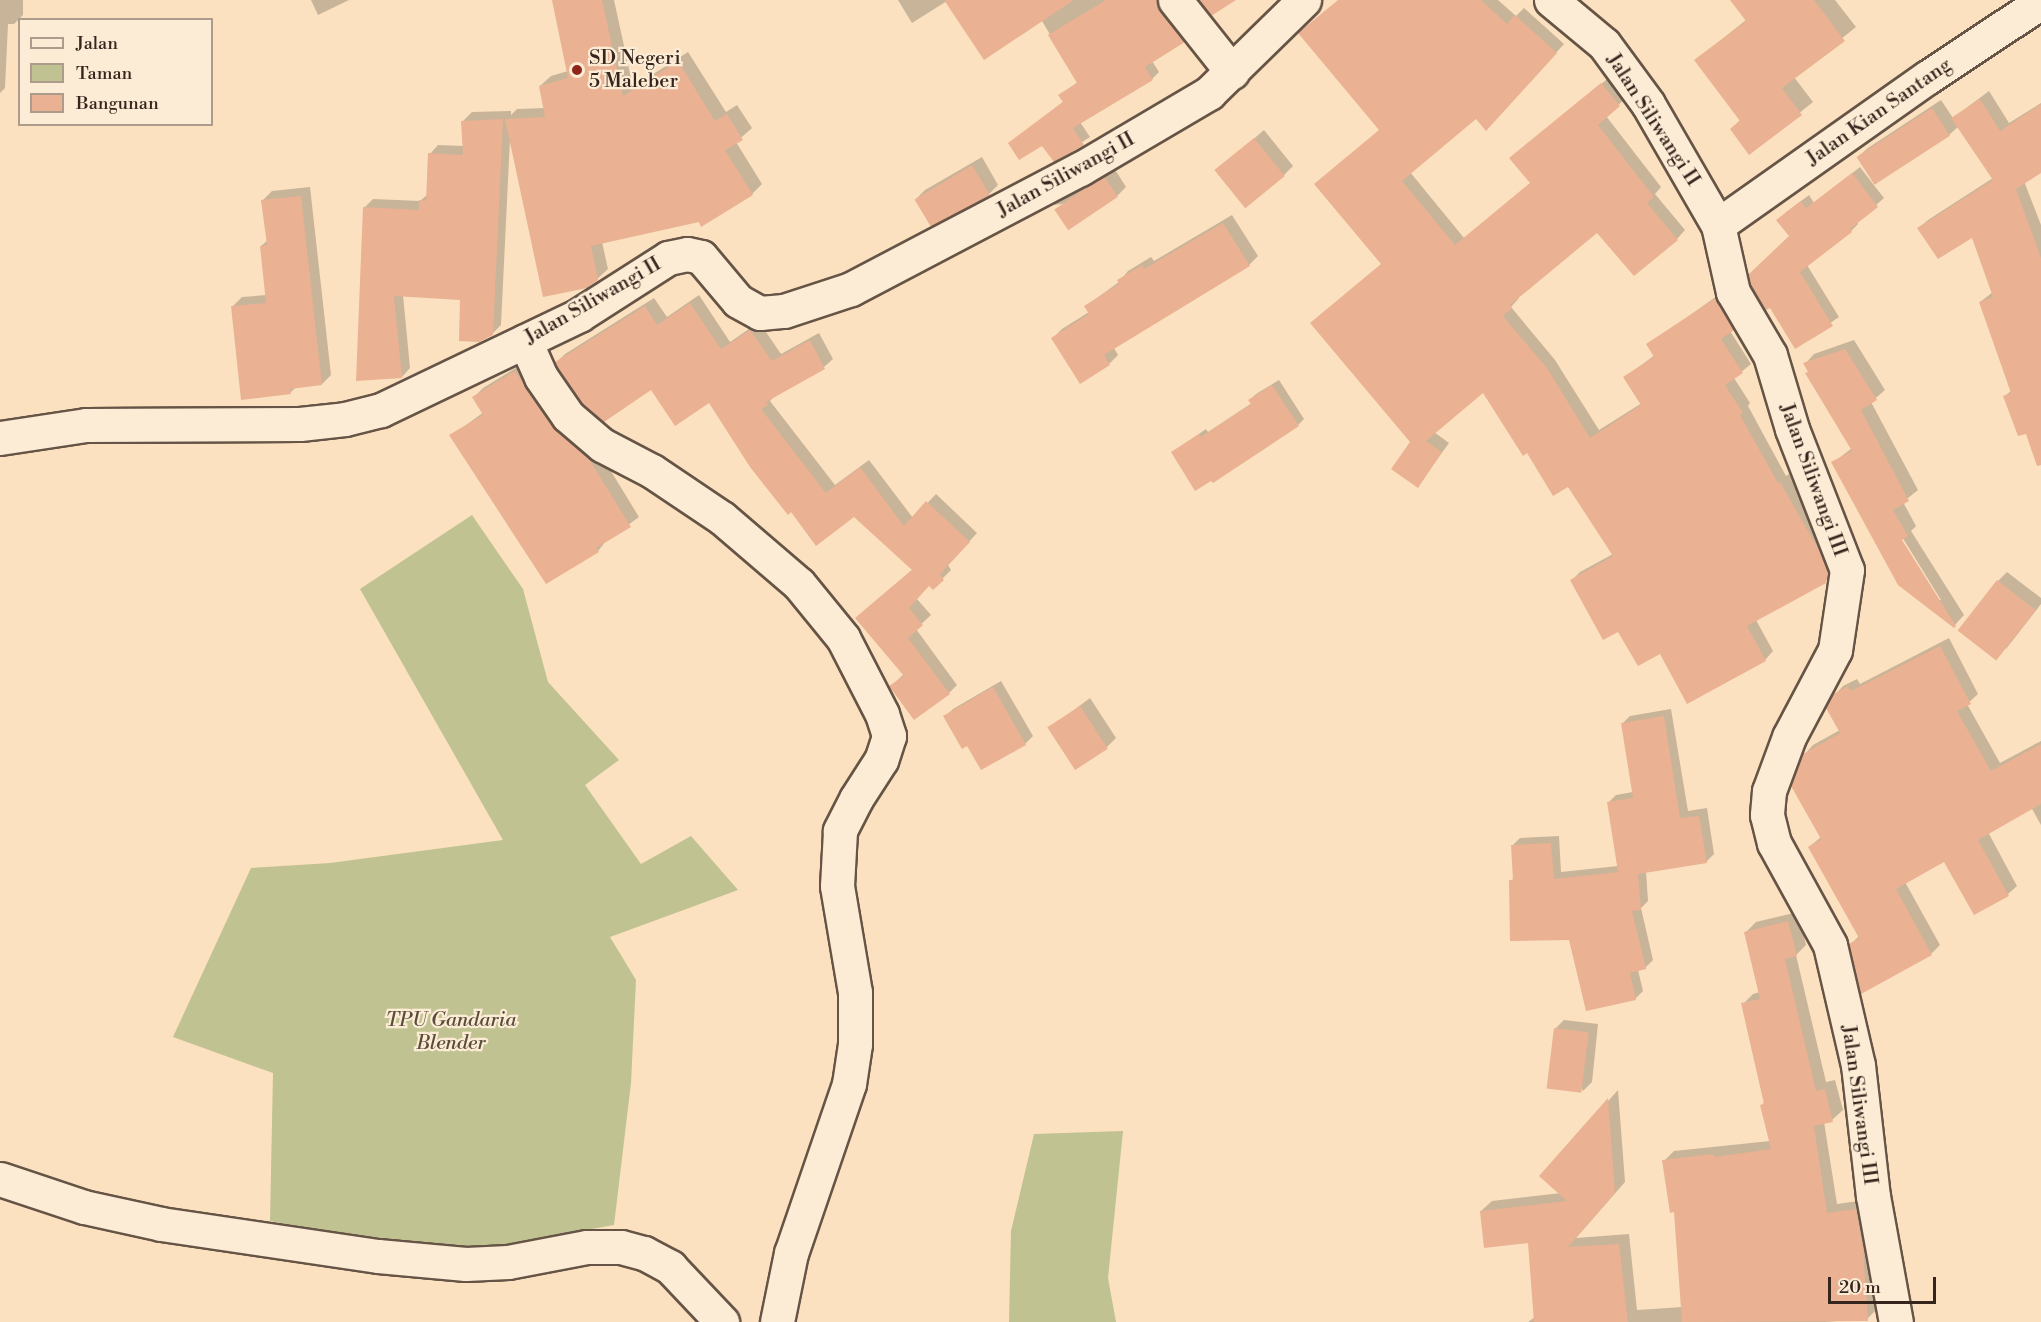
<!DOCTYPE html>
<html>
<head>
<meta charset="utf-8">
<style>
  body { margin:0 }
  #map { position:relative; width:2041px; height:1322px; overflow:hidden; background:#fbe1bf; font-family:"Libre Bodoni",serif }
  div>[style] { position:absolute }
  .green>* { inset:0; background:#c0c291 }
  .shadow>* { inset:0; background:#0003 }
  .building>* { inset:0; background:#eab193; transform-origin:0 0 }
  .roads { filter:drop-shadow(2px 0 #665446) drop-shadow(-2px 0 #665446) drop-shadow(0 2px #665446) drop-shadow(0 -2px #665446) }
  .minor>* { height:33px; margin:-16.5px; padding:0 16.5px; transform-origin:16.5px; border-radius:16.5px; background:#fcecd5 }
  .dots>* { width:16px; height:16px; translate:-50% -50%; box-sizing:border-box; border:3px solid #fcecd5; border-radius:50% }
  span { translate:-50% -50%; white-space:nowrap; text-align:center; line-height:1.15; -webkit-text-stroke:4.5px #fcecd5; paint-order:stroke }
  .poi-label { font-size:20px; color:#35251d }
  .left { translate:0 -50%; text-align:left }
  .street-label { font-size:20px; color:#35251d }
  .park-label { font-size:20px; color:#584c3a; font-style:italic }
  .legend { position:absolute; left:18px; top:18px; width:195px; height:108px; box-sizing:border-box; background:#fcecd5; border:2px solid #ac9c8b; margin:0; padding:8px 10px; list-style:none; font-size:18px; color:#35251d }
  .legend li { display:flex; align-items:center; gap:12px; height:30px }
  .legend b { width:30px; border:2px solid #ac9c8b }
  .scale { position:absolute; left:1828px; top:1277px; width:108px; height:27px; box-sizing:border-box; border:3px solid #35251d; border-top:0; padding-left:8px; font-size:18px; line-height:21px; white-space:nowrap; color:#35251d; -webkit-text-stroke:4px #fcecd5; paint-order:stroke }
</style>
</head>
<body>
<div id="map">
  <div class="green">
    <div style="clip-path:polygon(472px 515px,523px 589px,548px 682px,619px 760px,585px 785px,641px 864px,691px 836px,738px 890px,610px 937px,636px 980px,631px 1083px,614px 1225px,506px 1244px,463px 1247px,368px 1240px,270px 1221px,273px 1073px,173px 1037px,251px 868px,330px 863px,503px 840px,360px 589px)"></div>
    <div style="clip-path:polygon(1123px 1131px,1108px 1278px,1116px 1322px,1009px 1322px,1011px 1231px,1034px 1134px)"></div>
  </div>
  <div class="shadow">
    <div style="clip-path:polygon(0 0,23px 0,23px 15px,14px 24px,8px 24px,5px 88px,0 93px)"></div>
    <div style="clip-path:polygon(311px 0,349px 0,318px 15px)"></div>
    <div style="clip-path:polygon(553px 0,614px 0,633px 87px,688px 52px,726px 112px,737px 105px,752px 128px,736px 142px,762px 184px,752px 194px,700px 221px,602px 242px,608px 269px,597px 279px,510px 139px,501px 325px,492px 334px,462px 298px,403px 295px,410px 368px,402px 377px,364px 208px,373px 199px,420px 201px,428px 194px,430px 154px,438px 145px,464px 146px,463px 121px,472px 112px,511px 111px,511px 115px,517px 109px,545px 108px,540px 86px,551px 76px,568px 71px)"></div>
    <div style="clip-path:polygon(898px 0,1164px 0,1190px 35px,1152px 61px,1159px 72px,1152px 79px,1080px 122px,1090px 137px,1054px 160px,1043px 144px,1010px 143px,1064px 101px,1060px 95px,1078px 82px,1042px 21px,947px 1px,912px 23px)"></div>
    <div style="clip-path:polygon(1339px 0,1498px 0,1516px 16px,1524px 8px,1564px 44px,1494px 121px,1476px 117px,1410px 172px,1464px 238px,1532px 182px,1520px 150px,1611px 76px,1627px 97px,1606px 116px,1661px 187px,1655px 194px,1685px 230px,1677px 239px,1598px 231px,1518px 297px,1519px 298px,1511px 307px,1555px 360px,1599px 430px,1642px 403px,1625px 377px,1655px 355px,1648px 345px,1724px 291px,1741px 321px,1730px 331px,1751px 364px,1734px 378px,1750px 403px,1748px 406px,1786px 476px,1789px 474px,1828px 544px,1834px 573px,1825px 581px,1756px 620px,1773px 651px,1765px 660px,1660px 652px,1618px 629px,1572px 580px,1580px 572px,1613px 554px,1569px 485px,1527px 451px,1484px 390px,1434px 432px,1449px 443px,1418px 486px,1382px 264px,1380px 129px)"></div>
    <div style="clip-path:polygon(1732px 0,1835px 0,1856px 27px,1794px 77px,1813px 102px,1749px 153px,1731px 129px,1741px 119px,1696px 60px,1746px 20px)"></div>
    <div style="clip-path:polygon(1989px 91px,2009px 123px,2041px 103px,2041px 171px,2024px 181px,2041px 225px,2041px 427px,2005px 396px,2012px 390px,1980px 302px,1993px 292px,1973px 236px,1919px 228px,1928px 220px,1993px 178px,1959px 126px,1949px 135px,1873px 184px,1884px 198px,1857px 222px,1858px 224px,1851px 231px,1807px 265px,1839px 317px,1795px 347px,1791px 236px,1785px 213px,1809px 195px,1814px 203px,1860px 167px,1873px 184px,1875px 182px,1858px 157px,1868px 148px,1941px 100px,1953px 118px)"></div>
    <div style="clip-path:polygon(1264px 130px,1293px 166px,1284px 175px,1227px 162px)"></div>
    <div style="clip-path:polygon(982px 157px,998px 185px,989px 194px,916px 199px,925px 190px)"></div>
    <div style="clip-path:polygon(1114px 168px,1126px 187px,1117px 196px,1054px 205px,1063px 196px)"></div>
    <div style="clip-path:polygon(310px 187px,331px 375px,322px 384px,296px 387px,290px 393px,233px 306px,242px 297px,267px 295px,261px 246px,268px 240px,263px 200px,272px 191px)"></div>
    <div style="clip-path:polygon(1232px 215px,1258px 256px,1249px 265px,1114px 348px,1118px 355px,1109px 364px,1053px 338px,1062px 329px,1089px 312px,1086px 306px,1119px 282px,1128px 271px,1151px 257px,1154px 261px)"></div>
    <div style="clip-path:polygon(699px 295px,730px 342px,759px 322px,781px 354px,819px 333px,833px 359px,824px 367px,775px 395px,770px 401px,835px 485px,869px 460px,913px 518px,936px 494px,977px 533px,948px 565px,951px 570px,943px 578px,929px 584px,916px 598px,931px 615px,916px 629px,957px 685px,949px 693px,891px 686px,904px 674px,866px 609px,913px 569px,855px 515px,817px 544px,710px 401px,557px 362px,565px 354px,654px 298px,667px 317px)"></div>
    <div style="clip-path:polygon(evenodd,1854px 340px,1885px 390px,1871px 402px,1918px 490px,1903px 502px,1916px 526px,1911px 531px,1964px 615px,1954px 626px,1833px 463px,1852px 448px,1805px 364px,1814px 354px,1854px 340px,1899px 532px,1941px 600px,1938px 600px,1897px 534px,1899px 532px)"></div>
    <div style="clip-path:polygon(524px 363px,598px 450px,639px 517px,606px 541px,598px 551px,451px 436px,484px 412px,474px 397px,483px 388px)"></div>
    <div style="clip-path:polygon(1279px 380px,1304px 419px,1298px 425px,1173px 452px,1206px 429px,1208px 432px,1252px 403px,1250px 400px,1256px 394px)"></div>
    <div style="clip-path:polygon(2007px 572px,2041px 598px,2041px 604px,2006px 649px,1998px 581px)"></div>
    <div style="clip-path:polygon(1949px 638px,1978px 694px,1967px 704px,2000px 763px,2041px 741px,2041px 825px,2031px 807px,1988px 832px,2017px 886px,2008px 894px,1975px 913px,1945px 860px,1905px 882px,1940px 945px,1932px 953px,1862px 992px,1851px 944px,1859px 936px,1809px 847px,1821px 837px,1804px 755px,1813px 745px,1840px 730px,1834px 696px,1843px 686px,1857px 679px,1860px 684px)"></div>
    <div style="clip-path:polygon(1001px 681px,1033px 736px,1025px 744px,967px 744px,945px 717px,953px 709px)"></div>
    <div style="clip-path:polygon(1090px 698px,1116px 738px,1107px 747px,1050px 728px)"></div>
    <div style="clip-path:polygon(1671px 709px,1688px 811px,1707px 808px,1714px 854px,1706px 862px,1646px 871px,1648px 901px,1641px 908px,1653px 960px,1645px 968px,1638px 970px,1643px 991px,1635px 999px,1511px 881px,1514px 878px,1512px 846px,1520px 838px,1559px 836px,1561px 872px,1618px 866px,1608px 803px,1616px 795px,1633px 792px,1622px 724px,1630px 716px)"></div>
    <div style="clip-path:polygon(1798px 912px,1806px 945px,1796px 955px,1826px 1082px,1835px 1080px,1843px 1110px,1832px 1120px,1824px 1122px,1837px 1204px,1866px 1200px,1877px 1309px,1867px 1319px,1824px 1322px,1528px 1322px,1535px 1317px,1529px 1242px,1481px 1211px,1492px 1201px,1561px 1193px,1541px 1176px,1618px 1090px,1625px 1182px,1576px 1238px,1629px 1234px,1637px 1310px,1682px 1307px,1675px 1211px,1664px 1161px,1674px 1151px,1770px 1141px,1762px 1105px,1765px 1101px,1743px 1004px,1753px 994px,1760px 992px,1746px 932px,1756px 922px)"></div>
    <div style="clip-path:polygon(1564px 1020px,1598px 1024px,1592px 1082px,1583px 1091px,1555px 1029px)"></div>
  </div>
  <div class="building">
    <div style="clip-path:polygon(552px 0,602px 0,623px 96px,678px 61px,715px 121px,727px 114px,743px 140px,725px 150px,753px 195px,701px 227px,699px 222px,591px 246px,598px 280px,587px 288px,543px 297px,505px 119px,545px 117px,539px 86px,568px 78px)"></div>
    <div style="clip-path:polygon(944px 0,1074px 0,984px 60px)"></div>
    <div style="clip-path:polygon(1106px 0,1157px 0,1160px 12px,1185px 42px,1145px 67px,1153px 80px,1073px 128px,1084px 145px,1054px 162px,1042px 146px,1019px 160px,1008px 143px,1063px 102px,1058px 95px,1077px 83px,1048px 35px)"></div>
    <div style="clip-path:polygon(1199px 0,1236px 0,1211px 16px)"></div>
    <div style="clip-path:polygon(1338px 0,1481px 0,1507px 24px,1515px 15px,1557px 53px,1486px 131px,1476px 119px,1402px 181px,1455px 245px,1530px 183px,1509px 158px,1601px 83px,1620px 106px,1598px 125px,1654px 197px,1647px 203px,1678px 240px,1634px 276px,1597px 233px,1510px 305px,1512px 308px,1503px 316px,1547px 368px,1590px 438px,1641px 405px,1623px 377px,1654px 357px,1646px 344px,1716px 298px,1734px 330px,1721px 339px,1743px 373px,1725px 385px,1743px 413px,1740px 415px,1778px 483px,1780px 482px,1820px 552px,1828px 572px,1826px 583px,1747px 626px,1766px 661px,1687px 704px,1660px 654px,1638px 666px,1618px 632px,1603px 640px,1570px 580px,1613px 556px,1568px 487px,1553px 496px,1527px 453px,1523px 456px,1483px 393px,1426px 441px,1442px 452px,1418px 488px,1391px 469px,1410px 442px,1310px 323px,1381px 264px,1314px 184px,1379px 130px,1298px 33px)"></div>
    <div style="clip-path:polygon(1730px 0,1814px 0,1845px 41px,1782px 88px,1802px 115px,1749px 155px,1730px 129px,1740px 121px,1694px 60px,1746px 21px)"></div>
    <div style="clip-path:polygon(1980px 99px,2000px 131px,2041px 104px,2041px 173px,2016px 189px,2041px 258px,2041px 465px,2037px 466px,2026px 434px,2018px 436px,2003px 396px,2011px 393px,1979px 302px,1993px 297px,1972px 238px,1938px 259px,1917px 228px,1993px 180px,1951px 118px)"></div>
    <div style="left:1932px;top:108px;width:33px;height:90px;rotate:57deg"></div>
    <div style="clip-path:polygon(503px 119px,493px 335px,479px 342px,459px 341px,460px 300px,394px 296px,402px 378px,356px 381px,363px 207px,419px 210px,419px 200px,426px 201px,428px 153px,463px 155px,461px 121px)"></div>
    <div style="left:1254px;top:138px;width:49px;height:51px;rotate:51deg"></div>
    <div style="left:972px;top:165px;width:35px;height:67px;rotate:59deg"></div>
    <div style="clip-path:polygon(1852px 173px,1878px 207px,1850px 229px,1852px 232px,1800px 272px,1833px 326px,1795px 349px,1770px 308px,1766px 310px,1751px 285px,1748px 275px,1789px 236px,1776px 220px,1801px 201px,1806px 208px)"></div>
    <div style="left:1104px;top:176px;width:25px;height:60px;rotate:56deg"></div>
    <div style="clip-path:polygon(301px 196px,322px 385px,290px 389px,291px 394px,241px 400px,231px 306px,266px 303px,260px 246px,267px 245px,261px 200px)"></div>
    <div style="clip-path:polygon(1223px 223px,1250px 266px,1104px 355px,1110px 365px,1080px 384px,1051px 338px,1089px 314px,1084px 306px,1119px 284px,1117px 280px,1142px 265px,1144px 269px)"></div>
    <div style="clip-path:polygon(690px 303px,721px 349px,750px 330px,772px 361px,810px 340px,825px 369px,766px 402px,768px 405px,761px 409px,826px 493px,860px 467px,904px 526px,926px 501px,970px 542px,940px 574px,944px 580px,933px 590px,929px 586px,909px 608px,923px 625px,908px 638px,950px 694px,914px 720px,889px 686px,904px 676px,855px 618px,912px 570px,854px 517px,816px 546px,791px 512px,788px 515px,750px 467px,709px 403px,675px 426px,651px 390px,604px 422px,582px 403px,557px 368px,555px 362px,645px 306px,657px 325px)"></div>
    <div style="clip-path:polygon(1845px 349px,1877px 400px,1861px 410px,1909px 501px,1893px 510px,1908px 536px,1902px 540px,1956px 626px,1954px 628px,1898px 585px,1831px 462px,1852px 451px,1805px 373px,1808px 372px,1803px 363px)"></div>
    <div style="clip-path:polygon(515px 371px,553px 427px,589px 459px,631px 527px,596px 548px,599px 552px,546px 584px,449px 435px,483px 415px,472px 397px)"></div>
    <div style="clip-path:polygon(1272px 385px,1299px 426px,1213px 483px,1211px 481px,1195px 491px,1171px 452px,1199px 434px,1201px 437px,1251px 404px,1248px 400px)"></div>
    <div style="left:1997px;top:580px;width:49px;height:64px;rotate:38deg"></div>
    <div style="clip-path:polygon(1940px 646px,1971px 704px,1957px 711px,1991px 771px,2041px 744px,2041px 804px,1978px 840px,2009px 896px,1974px 915px,1944px 862px,1896px 889px,1932px 955px,1861px 994px,1849px 944px,1859px 938px,1808px 847px,1821px 839px,1791px 786px,1803px 754px,1840px 733px,1826px 708px,1832px 695px,1848px 686px,1851px 691px)"></div>
    <div style="clip-path:polygon(993px 687px,1026px 745px,981px 770px,967px 746px,962px 749px,943px 716px)"></div>
    <div style="left:1080px;top:706px;width:51px;height:39px;rotate:57deg"></div>
    <div style="clip-path:polygon(1664px 716px,1680px 818px,1699px 816px,1707px 863px,1638px 874px,1641px 910px,1632px 911px,1646px 969px,1630px 973px,1636px 1000px,1586px 1011px,1569px 940px,1510px 941px,1509px 880px,1513px 880px,1511px 845px,1551px 843px,1554px 879px,1618px 872px,1607px 802px,1633px 798px,1621px 723px)"></div>
    <div style="clip-path:polygon(1788px 921px,1797px 956px,1785px 959px,1816px 1091px,1825px 1089px,1833px 1122px,1814px 1126px,1827px 1213px,1856px 1209px,1863px 1247px,1868px 1321px,1682px 1322px,1674px 1212px,1670px 1213px,1662px 1160px,1713px 1154px,1714px 1157px,1771px 1149px,1760px 1105px,1764px 1104px,1741px 1003px,1760px 999px,1744px 932px)"></div>
    <div style="left:1554px;top:1028px;width:35px;height:61px;rotate:7deg"></div>
    <div style="clip-path:polygon(1608px 1098px,1615px 1193px,1568px 1247px,1619px 1244px,1628px 1322px,1534px 1322px,1528px 1243px,1484px 1248px,1480px 1211px,1567px 1201px,1539px 1176px)"></div>
  </div>
  <div class="roads">
    <div class="minor">
      <div style="left:1175px;top:0;width:92px;rotate:51.6deg"></div>
      <div style="left:1551px;top:0;width:69px;rotate:39.7deg"></div>
      <div style="left:1604px;top:44px;width:74px;rotate:53.7deg"></div>
      <div style="left:1648px;top:104px;width:140px;rotate:60deg"></div>
      <div style="left:1718px;top:225px;width:69px;rotate:77.4deg"></div>
      <div style="left:1733px;top:292px;width:73px;rotate:59.6deg"></div>
      <div style="left:1770px;top:355px;width:77px;rotate:73.4deg"></div>
      <div style="left:1792px;top:429px;width:151px;rotate:68.7deg"></div>
      <div style="left:1847px;top:570px;width:81px;rotate:98.5deg"></div>
      <div style="left:1835px;top:650px;width:98px;rotate:117.9deg"></div>
      <div style="left:1789px;top:737px;width:58px;rotate:110.3deg"></div>
      <div style="left:1769px;top:791px;width:24px;rotate:95deg"></div>
      <div style="left:1767px;top:815px;width:29px;rotate:76deg"></div>
      <div style="left:1774px;top:843px;width:116px;rotate:61.2deg"></div>
      <div style="left:1830px;top:945px;width:123px;rotate:76.9deg"></div>
      <div style="left:1858px;top:1065px;width:132px;rotate:83.5deg"></div>
      <div style="left:1873px;top:1196px;width:128px;rotate:79.7deg"></div>
      <div style="left:1718px;top:225px;width:257px;rotate:-35.2deg"></div>
      <div style="left:1928px;top:77px;width:136px;rotate:-33.6deg"></div>
      <div style="left:525px;top:341px;width:39px;rotate:66deg"></div>
      <div style="left:541px;top:377px;width:47px;rotate:55.3deg"></div>
      <div style="left:568px;top:416px;width:45px;rotate:40.5deg"></div>
      <div style="left:602px;top:445px;width:56px;rotate:27.5deg"></div>
      <div style="left:652px;top:471px;width:84px;rotate:33.9deg"></div>
      <div style="left:722px;top:518px;width:101px;rotate:40.6deg"></div>
      <div style="left:799px;top:584px;width:70px;rotate:50.8deg"></div>
      <div style="left:843px;top:638px;width:85px;rotate:62.8deg"></div>
      <div style="left:882px;top:714px;width:23px;rotate:72deg"></div>
      <div style="left:889px;top:736px;width:25px;rotate:108deg"></div>
      <div style="left:881px;top:760px;width:46px;rotate:122.7deg"></div>
      <div style="left:856px;top:799px;width:36px;rotate:117deg"></div>
      <div style="left:840px;top:831px;width:55px;rotate:93.1deg"></div>
      <div style="left:837px;top:886px;width:108px;rotate:80.4deg"></div>
      <div style="left:855px;top:992px;width:52px;rotate:90deg"></div>
      <div style="left:855px;top:1044px;width:40px;rotate:98.5deg"></div>
      <div style="left:849px;top:1084px;width:179px;rotate:108.9deg"></div>
      <div style="left:791px;top:1253px;width:70px;rotate:101.5deg"></div>
      <div style="left:0;top:438px;width:87px;rotate:-8.6deg"></div>
      <div style="left:86px;top:425px;width:214px;rotate:-0.3deg"></div>
      <div style="left:300px;top:424px;width:45px;rotate:-6.3deg"></div>
      <div style="left:345px;top:419px;width:37px;rotate:-14deg"></div>
      <div style="left:381px;top:410px;width:220px;rotate:-25.6deg"></div>
      <div style="left:579px;top:315px;width:106px;rotate:-32.6deg"></div>
      <div style="left:668px;top:258px;width:19px;rotate:-12deg"></div>
      <div style="left:687px;top:254px;width:14px;rotate:12deg"></div>
      <div style="left:701px;top:257px;width:57px;rotate:49.9deg"></div>
      <div style="left:738px;top:301px;width:25px;rotate:29deg"></div>
      <div style="left:760px;top:313px;width:24px;rotate:-5deg"></div>
      <div style="left:784px;top:311px;width:71px;rotate:-18.2deg"></div>
      <div style="left:851px;top:289px;width:259px;rotate:-27.7deg"></div>
      <div style="left:1080px;top:169px;width:150px;rotate:-30.5deg"></div>
      <div style="left:1209px;top:93px;width:133px;rotate:-44.4deg"></div>
      <div style="left:0;top:1179px;width:89px;rotate:18.4deg"></div>
      <div style="left:84px;top:1207px;width:79px;rotate:12.4deg"></div>
      <div style="left:161px;top:1224px;width:219px;rotate:8.4deg"></div>
      <div style="left:378px;top:1256px;width:88px;rotate:5.2deg"></div>
      <div style="left:466px;top:1264px;width:42px;rotate:-2.7deg"></div>
      <div style="left:508px;top:1262px;width:80px;rotate:-10.8deg"></div>
      <div style="left:587px;top:1247px;width:34px"></div>
      <div style="left:621px;top:1247px;width:24px;rotate:15deg"></div>
      <div style="left:644px;top:1253px;width:30px;rotate:28deg"></div>
      <div style="left:670px;top:1267px;width:76px;rotate:46.6deg"></div>
    </div>
  </div>
  <div class="dots">
    <div style="left:577px;top:70px;background:#8f2418"></div>
  </div>
  <div class="poi-label">
    <span class="left" style="left:589px;top:70px">SD Negeri<br>5 Maleber</span>
  </div>
  <div class="street-label">
    <span style="left:1879px;top:112px;rotate:-35deg">Jalan Kian Santang</span>
    <span style="left:1653px;top:120px;rotate:57deg">Jalan Siliwangi II</span>
    <span style="left:1066px;top:175px;rotate:-29deg">Jalan Siliwangi II</span>
    <span style="left:593px;top:301px;rotate:-30deg">Jalan Siliwangi II</span>
    <span style="left:1813px;top:480px;rotate:70deg">Jalan Siliwangi III</span>
    <span style="left:1859px;top:1105px;rotate:82deg">Jalan Siliwangi III</span>
  </div>
  <div class="park-label">
    <span style="left:451px;top:1032px">TPU Gandaria<br>Blender</span>
  </div>
  <ul class="legend">
  <li><b style="height:8px;background:#fcecd5"></b>Jalan</li>
  <li><b style="height:16px;background:#c0c291"></b>Taman</li>
  <li><b style="height:16px;background:#eab193"></b>Bangunan</li>
  </ul>
  <div class="scale">20 m</div>
</div>
</body>
</html>
